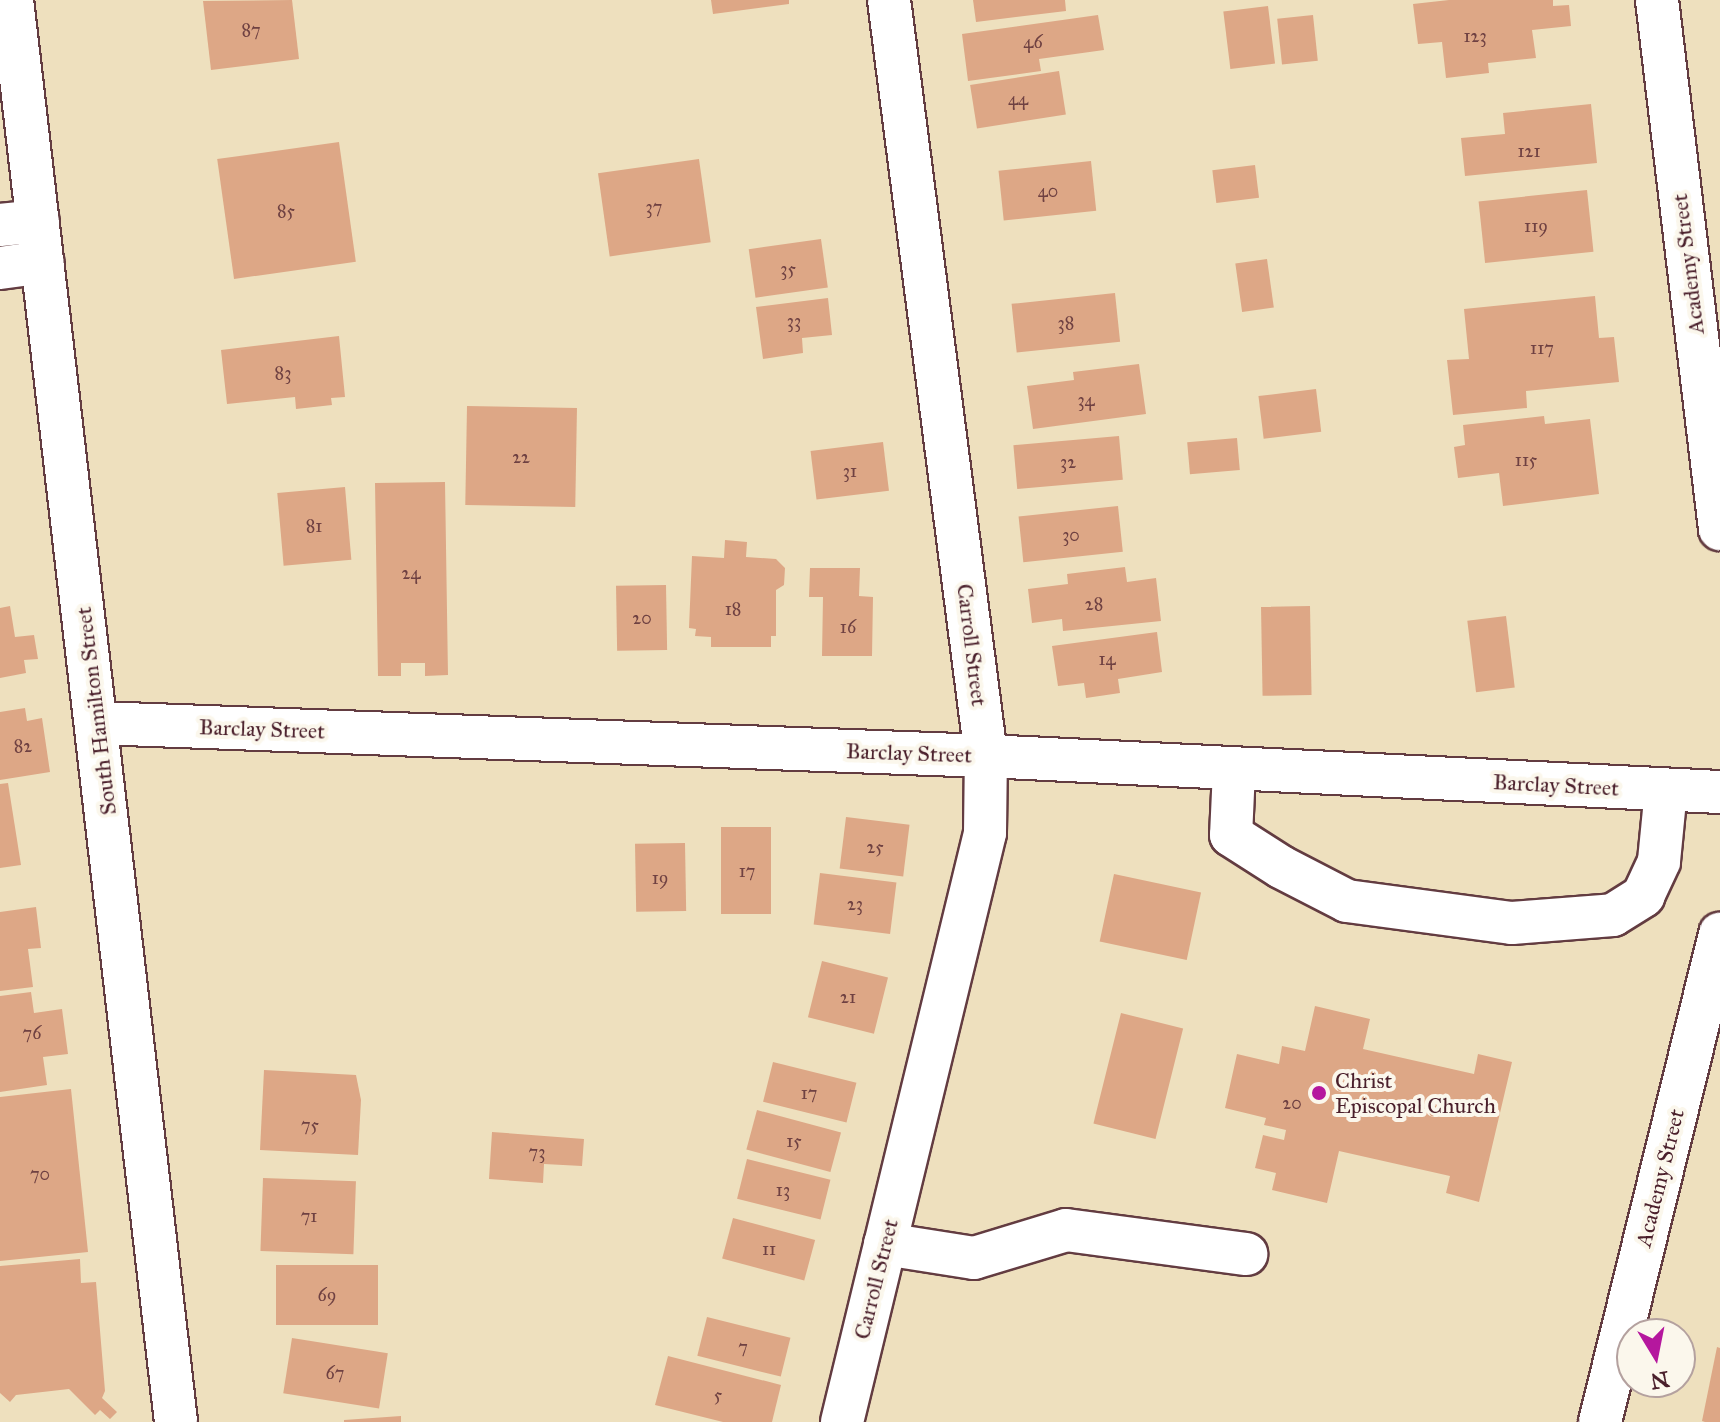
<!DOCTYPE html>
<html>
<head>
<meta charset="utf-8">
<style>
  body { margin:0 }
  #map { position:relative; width:1720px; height:1422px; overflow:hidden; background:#eee0be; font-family:"IM FELL Great Primer",serif }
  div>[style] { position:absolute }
  .building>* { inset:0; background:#dda786; transform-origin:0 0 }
  .roads { filter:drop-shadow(2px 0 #633c41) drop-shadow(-2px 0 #633c41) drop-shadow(0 2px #633c41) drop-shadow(0 -2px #633c41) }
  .minor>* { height:42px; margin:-21px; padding:0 21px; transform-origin:21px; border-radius:21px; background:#fff }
  .dots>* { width:22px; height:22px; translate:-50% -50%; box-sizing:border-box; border:4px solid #fbf7ec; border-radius:50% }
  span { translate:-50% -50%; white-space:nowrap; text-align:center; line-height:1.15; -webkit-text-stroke:8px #fbf7ec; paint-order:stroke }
  .number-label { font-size:18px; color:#6f4142 }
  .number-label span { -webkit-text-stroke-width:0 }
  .street-label { font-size:22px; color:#4a1f2b }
  .poi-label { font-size:22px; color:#4a1f2b }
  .left { translate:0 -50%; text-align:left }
  .north { position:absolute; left:1616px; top:1318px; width:80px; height:80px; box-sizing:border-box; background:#fbf7ec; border:2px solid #b4a19f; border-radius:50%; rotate:170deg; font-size:22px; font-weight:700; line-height:32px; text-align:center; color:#4a1f2b }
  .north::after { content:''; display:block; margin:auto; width:28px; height:36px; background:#b5179e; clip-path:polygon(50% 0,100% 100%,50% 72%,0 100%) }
</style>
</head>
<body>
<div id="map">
  <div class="building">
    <div style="clip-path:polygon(292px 0,299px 59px,211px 70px,203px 1px)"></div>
    <div style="clip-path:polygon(711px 0,789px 0,789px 4px,713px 14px)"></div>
    <div style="clip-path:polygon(973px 0,1065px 0,1066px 11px,976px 22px)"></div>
    <div style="clip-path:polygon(1449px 0,1553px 0,1553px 6px,1569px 5px,1571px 26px,1532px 30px,1536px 58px,1488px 63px,1489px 73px,1446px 78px,1442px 42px,1418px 44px,1413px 4px)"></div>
    <div style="left:1268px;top:6px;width:58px;height:45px;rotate:83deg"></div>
    <div style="clip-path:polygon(1098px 15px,1104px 50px,1039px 59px,1041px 71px,968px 81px,962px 34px)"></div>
    <div style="left:1313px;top:15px;width:46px;height:36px;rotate:84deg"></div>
    <div style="left:1059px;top:71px;width:44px;height:90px;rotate:81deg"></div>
    <div style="clip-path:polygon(1591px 104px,1597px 163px,1465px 176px,1461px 138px,1505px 134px,1503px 113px)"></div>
    <div style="left:339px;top:142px;width:121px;height:123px;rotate:82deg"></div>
    <div style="left:699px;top:159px;width:84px;height:102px;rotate:82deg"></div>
    <div style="left:1091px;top:161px;width:50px;height:93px;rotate:84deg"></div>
    <div style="left:1255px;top:165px;width:33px;height:43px;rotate:83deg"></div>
    <div style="left:1587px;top:190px;width:62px;height:109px;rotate:84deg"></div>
    <div style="left:821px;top:239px;width:49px;height:73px;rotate:82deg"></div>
    <div style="left:1267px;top:259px;width:49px;height:32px;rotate:82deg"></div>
    <div style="left:1115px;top:293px;width:49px;height:104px;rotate:84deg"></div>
    <div style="clip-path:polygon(1595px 296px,1599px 338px,1614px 337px,1619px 382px,1526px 391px,1527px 408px,1453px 415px,1447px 360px,1469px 359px,1464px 309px)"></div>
    <div style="clip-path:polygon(828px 298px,832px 335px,802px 338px,803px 353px,763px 359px,756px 307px)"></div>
    <div style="clip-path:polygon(339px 336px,345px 397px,331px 398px,332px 405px,296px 409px,295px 397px,227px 404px,221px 350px)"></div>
    <div style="clip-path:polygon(1139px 364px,1146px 414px,1033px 429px,1027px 386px,1074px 380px,1073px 372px)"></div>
    <div style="left:1316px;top:389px;width:43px;height:58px;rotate:83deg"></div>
    <div style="left:467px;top:406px;width:110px;height:99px;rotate:1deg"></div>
    <div style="clip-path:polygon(1544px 416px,1545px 424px,1590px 419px,1599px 494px,1503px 506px,1499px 473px,1458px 478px,1454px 447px,1465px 445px,1463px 425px)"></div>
    <div style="left:1119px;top:436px;width:44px;height:106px;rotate:85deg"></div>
    <div style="left:1237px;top:438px;width:32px;height:50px;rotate:85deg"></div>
    <div style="left:883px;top:442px;width:49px;height:73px;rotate:83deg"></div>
    <div style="clip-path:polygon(445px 482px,448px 675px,425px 676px,425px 663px,401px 663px,401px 676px,378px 676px,375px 483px)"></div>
    <div style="left:345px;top:487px;width:73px;height:68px;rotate:85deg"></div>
    <div style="left:1118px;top:506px;width:46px;height:100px;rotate:84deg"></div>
    <div style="clip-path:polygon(725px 540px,747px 542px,746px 557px,776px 559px,785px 568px,784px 585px,776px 590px,776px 636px,771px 636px,771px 647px,711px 647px,711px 637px,695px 636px,696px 629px,689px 628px,692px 556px,724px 558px)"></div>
    <div style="clip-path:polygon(1125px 567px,1127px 582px,1156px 578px,1161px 621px,1063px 631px,1062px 619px,1032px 623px,1028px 589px,1068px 584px,1067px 574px)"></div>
    <div style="clip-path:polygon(810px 568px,860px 568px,859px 596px,873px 597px,872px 656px,822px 656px,823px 597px,809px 597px)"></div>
    <div style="left:666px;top:585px;width:65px;height:50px;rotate:89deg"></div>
    <div style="clip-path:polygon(10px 606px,15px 637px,34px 635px,38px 659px,24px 660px,26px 673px,0 678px,0 608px)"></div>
    <div style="left:1310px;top:606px;width:89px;height:49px;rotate:89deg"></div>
    <div style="left:1506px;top:616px;width:72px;height:39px;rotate:83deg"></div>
    <div style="clip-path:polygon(1157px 632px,1162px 672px,1118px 679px,1120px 693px,1086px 698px,1084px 683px,1058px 686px,1052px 646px)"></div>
    <div style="clip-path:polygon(25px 708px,27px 721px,42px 718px,50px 772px,0 780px,0 712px)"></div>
    <div style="clip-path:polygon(8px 783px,21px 865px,0 868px,0 784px)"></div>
    <div style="left:846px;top:817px;width:64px;height:52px;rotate:7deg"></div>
    <div style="left:721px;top:827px;width:50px;height:87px"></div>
    <div style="left:685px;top:843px;width:68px;height:50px;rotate:89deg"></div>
    <div style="left:820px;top:873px;width:77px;height:52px;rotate:7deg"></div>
    <div style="left:1114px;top:874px;width:89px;height:69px;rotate:12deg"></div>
    <div style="clip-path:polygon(36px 907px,41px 948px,28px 949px,33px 987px,0 991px,0 912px)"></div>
    <div style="left:822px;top:961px;width:68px;height:58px;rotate:14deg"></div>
    <div style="clip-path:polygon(31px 992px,34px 1013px,62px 1009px,68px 1054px,43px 1057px,47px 1085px,0 1092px,0 996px)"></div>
    <div style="clip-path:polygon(1315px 1006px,1370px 1019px,1363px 1049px,1474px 1074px,1478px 1054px,1512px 1062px,1479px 1202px,1446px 1193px,1450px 1176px,1339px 1151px,1327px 1203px,1272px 1190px,1276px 1173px,1255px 1168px,1263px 1135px,1284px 1140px,1286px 1130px,1264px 1125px,1266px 1118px,1225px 1108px,1237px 1054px,1279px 1064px,1282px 1046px,1305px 1051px)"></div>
    <div style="left:1121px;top:1013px;width:64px;height:114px;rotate:14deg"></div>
    <div style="left:773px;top:1062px;width:86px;height:41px;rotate:14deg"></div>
    <div style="clip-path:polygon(264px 1070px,356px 1075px,361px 1100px,358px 1155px,260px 1150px)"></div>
    <div style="clip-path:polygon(71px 1089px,88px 1252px,0 1261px,0 1097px)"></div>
    <div style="left:757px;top:1110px;width:87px;height:41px;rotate:15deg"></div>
    <div style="clip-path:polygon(492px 1132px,584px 1139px,582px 1166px,544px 1164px,543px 1183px,489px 1179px)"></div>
    <div style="left:747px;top:1159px;width:86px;height:41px;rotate:14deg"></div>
    <div style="left:263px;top:1178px;width:93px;height:73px;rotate:2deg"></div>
    <div style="left:733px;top:1218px;width:85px;height:42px;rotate:15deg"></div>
    <div style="clip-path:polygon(80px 1259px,81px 1283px,96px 1282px,105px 1391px,102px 1398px,117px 1412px,110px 1419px,100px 1410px,95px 1415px,69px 1389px,16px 1395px,10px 1402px,0 1393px,0 1266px)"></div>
    <div style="left:276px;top:1265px;width:102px;height:60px"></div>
    <div style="left:707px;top:1317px;width:86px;height:40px;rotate:14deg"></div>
    <div style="left:292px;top:1338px;width:97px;height:56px;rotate:9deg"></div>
    <div style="clip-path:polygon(1717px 1347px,1720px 1348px,1720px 1422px,1705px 1422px,1702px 1421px)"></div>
    <div style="clip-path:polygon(668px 1356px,781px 1385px,772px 1422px,723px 1422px,655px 1405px)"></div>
    <div style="clip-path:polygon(401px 1416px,401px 1422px,344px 1422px,344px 1420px)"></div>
  </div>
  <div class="roads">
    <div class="minor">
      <div style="left:12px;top:0;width:1431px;rotate:83.42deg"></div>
      <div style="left:1657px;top:0;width:533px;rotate:83.21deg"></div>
      <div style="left:0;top:225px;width:38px;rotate:-6deg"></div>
      <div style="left:0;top:268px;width:43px;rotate:-7.9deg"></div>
      <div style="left:98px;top:723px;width:889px;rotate:2.13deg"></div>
      <div style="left:986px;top:756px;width:735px;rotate:2.81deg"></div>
      <div style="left:1234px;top:770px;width:65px;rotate:92.6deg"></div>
      <div style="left:1231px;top:835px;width:59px;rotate:32.6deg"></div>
      <div style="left:1281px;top:867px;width:74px;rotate:27.3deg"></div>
      <div style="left:1347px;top:901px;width:166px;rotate:7.6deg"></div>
      <div style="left:1512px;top:923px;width:101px;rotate:-4.5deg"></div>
      <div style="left:1613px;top:915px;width:36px;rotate:-32deg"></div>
      <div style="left:1643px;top:896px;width:38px;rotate:-65deg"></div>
      <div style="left:1659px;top:861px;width:71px;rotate:-84.4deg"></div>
      <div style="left:885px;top:1244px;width:90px;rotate:8.9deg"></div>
      <div style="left:974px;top:1258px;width:96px;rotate:-16.9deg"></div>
      <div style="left:1066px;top:1230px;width:182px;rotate:7.6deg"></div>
      <div style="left:842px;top:1422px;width:606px;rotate:-76.35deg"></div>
      <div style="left:985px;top:833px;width:77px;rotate:-89.3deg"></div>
      <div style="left:986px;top:756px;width:762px;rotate:-97.31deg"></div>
      <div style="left:1600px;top:1422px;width:503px;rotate:-76.18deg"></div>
    </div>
  </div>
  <div class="dots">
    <div style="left:1319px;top:1093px;background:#b5179e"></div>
  </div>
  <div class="number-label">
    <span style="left:251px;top:30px">87</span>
    <span style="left:1475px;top:36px">123</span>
    <span style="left:1033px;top:42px">46</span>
    <span style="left:1018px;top:99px">44</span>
    <span style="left:1529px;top:151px">121</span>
    <span style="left:1048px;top:191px">40</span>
    <span style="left:654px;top:207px">37</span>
    <span style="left:286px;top:211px">85</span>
    <span style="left:1536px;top:226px">119</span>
    <span style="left:788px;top:269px">35</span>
    <span style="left:794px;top:321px">33</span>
    <span style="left:1066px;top:323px">38</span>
    <span style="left:1542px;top:348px">117</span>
    <span style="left:283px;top:373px">83</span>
    <span style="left:1086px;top:400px">34</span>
    <span style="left:521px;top:457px">22</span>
    <span style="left:1526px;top:460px">115</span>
    <span style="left:1068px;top:462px">32</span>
    <span style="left:850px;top:471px">31</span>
    <span style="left:314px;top:526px">81</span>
    <span style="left:1071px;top:535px">30</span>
    <span style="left:411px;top:573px">24</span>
    <span style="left:1094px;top:604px">28</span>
    <span style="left:733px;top:609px">18</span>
    <span style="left:642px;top:618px">20</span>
    <span style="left:848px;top:627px">16</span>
    <span style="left:1107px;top:659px">14</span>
    <span style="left:23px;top:746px">82</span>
    <span style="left:875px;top:847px">25</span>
    <span style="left:747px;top:871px">17</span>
    <span style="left:660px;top:878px">19</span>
    <span style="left:855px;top:904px">23</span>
    <span style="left:848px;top:997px">21</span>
    <span style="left:32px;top:1033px">76</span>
    <span style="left:809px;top:1093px">17</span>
    <span style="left:1292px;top:1103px">20</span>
    <span style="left:310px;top:1125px">75</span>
    <span style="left:794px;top:1141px">15</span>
    <span style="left:537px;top:1152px">73</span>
    <span style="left:40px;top:1174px">70</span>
    <span style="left:783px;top:1190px">13</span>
    <span style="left:309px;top:1216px">71</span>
    <span style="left:769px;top:1249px">11</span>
    <span style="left:327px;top:1295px">69</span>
    <span style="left:743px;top:1347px">7</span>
    <span style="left:335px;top:1373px">67</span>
    <span style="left:718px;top:1395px">5</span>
  </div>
  <div class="street-label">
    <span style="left:1688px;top:264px;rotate:-97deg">Academy Street</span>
    <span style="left:972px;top:645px;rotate:83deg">Carroll Street</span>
    <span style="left:96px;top:711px;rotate:-97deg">South Hamilton Street</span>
    <span style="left:262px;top:729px;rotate:2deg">Barclay Street</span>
    <span style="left:909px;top:753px;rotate:2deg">Barclay Street</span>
    <span style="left:1556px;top:785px;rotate:3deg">Barclay Street</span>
    <span style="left:1660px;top:1178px;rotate:-76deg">Academy Street</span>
    <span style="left:876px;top:1279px;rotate:-76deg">Carroll Street</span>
  </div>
  <div class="poi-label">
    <span class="left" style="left:1335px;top:1093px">Christ<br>Episcopal Church</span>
  </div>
  <div class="north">N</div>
</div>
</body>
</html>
